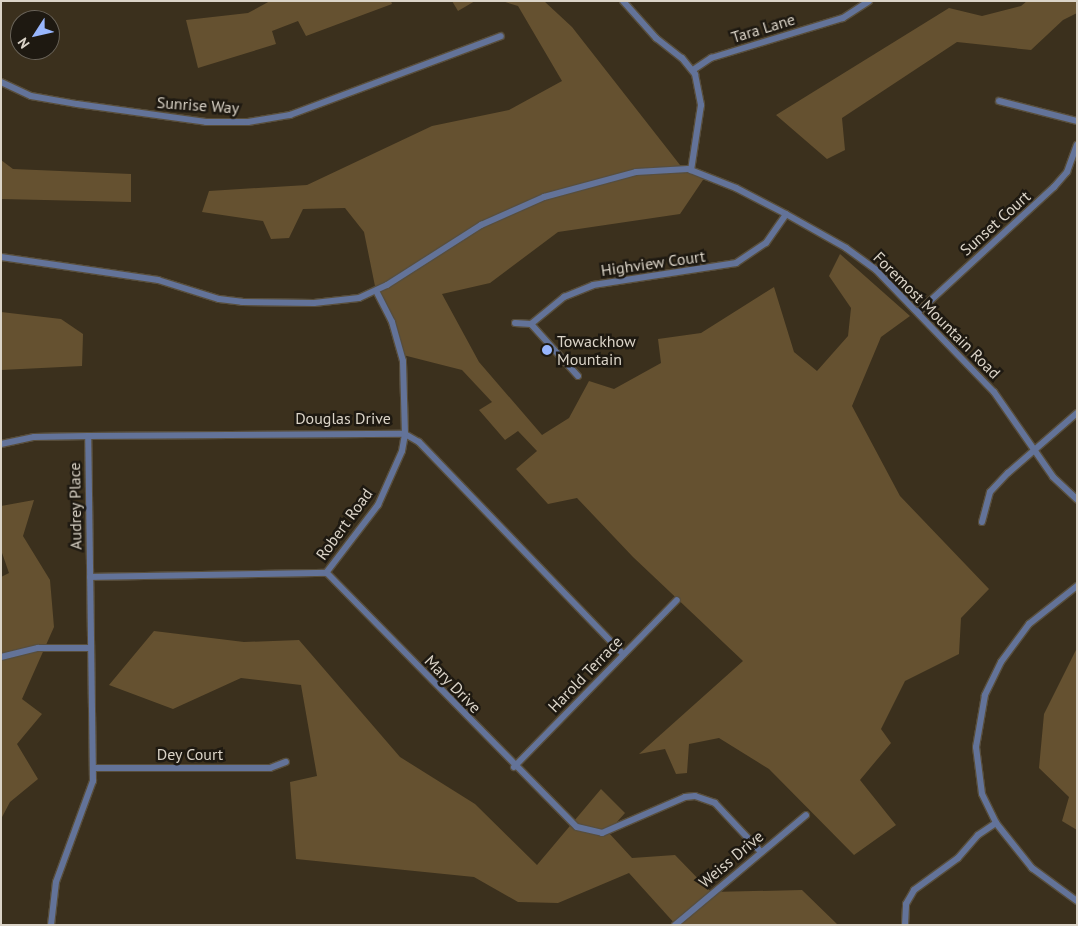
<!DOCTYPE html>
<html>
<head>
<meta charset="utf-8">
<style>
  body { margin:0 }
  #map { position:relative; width:1078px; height:926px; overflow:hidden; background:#3b301d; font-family:"PT Sans",sans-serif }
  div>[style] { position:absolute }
  .green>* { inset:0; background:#655130 }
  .roads { filter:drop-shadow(1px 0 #584e3c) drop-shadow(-1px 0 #584e3c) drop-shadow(0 1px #584e3c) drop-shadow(0 -1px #584e3c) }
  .minor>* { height:6px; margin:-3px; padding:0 3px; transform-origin:3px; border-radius:3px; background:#637399 }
  .dots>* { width:14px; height:14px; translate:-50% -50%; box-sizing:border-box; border:2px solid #1e1911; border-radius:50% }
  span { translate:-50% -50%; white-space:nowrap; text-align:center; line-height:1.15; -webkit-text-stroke:5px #1e1911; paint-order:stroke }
  .street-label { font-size:16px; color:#dbd4c8 }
  .poi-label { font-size:16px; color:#dbd4c8 }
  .left { translate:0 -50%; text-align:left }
  .frame { position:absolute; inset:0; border:2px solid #dbd4c8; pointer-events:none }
  .north { position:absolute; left:10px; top:10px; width:50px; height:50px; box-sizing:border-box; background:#1e1911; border:1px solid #6a645a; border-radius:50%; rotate:235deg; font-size:14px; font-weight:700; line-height:20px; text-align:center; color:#dbd4c8 }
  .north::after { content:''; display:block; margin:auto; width:18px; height:22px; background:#98b6fd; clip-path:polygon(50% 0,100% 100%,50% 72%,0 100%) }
</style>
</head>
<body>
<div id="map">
  <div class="green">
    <div style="clip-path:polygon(270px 1px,391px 1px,392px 4px,306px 36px,298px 21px,272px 31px,276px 44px,198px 68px,186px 20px,248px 13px)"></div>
    <div style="clip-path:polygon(452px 1px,475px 1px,458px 11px)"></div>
    <div style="clip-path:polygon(502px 1px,544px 1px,572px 27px,680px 165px,707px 174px,680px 214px,558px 232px,490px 283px,442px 294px,479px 362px,542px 435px,569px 418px,589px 381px,614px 389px,661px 363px,658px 339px,701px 333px,774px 287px,794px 352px,817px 371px,848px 336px,851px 308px,829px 276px,840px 254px,910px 316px,881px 337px,852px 406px,900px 496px,989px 589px,961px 618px,959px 654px,905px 681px,881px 729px,891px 743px,860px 780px,896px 825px,854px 855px,769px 769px,719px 738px,689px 744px,687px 773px,676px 774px,665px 749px,639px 754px,743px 661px,633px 557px,577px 498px,548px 504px,516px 469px,537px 451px,518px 431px,505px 440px,479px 410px,492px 402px,462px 370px,399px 354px,376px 291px,364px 232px,345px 208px,303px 209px,289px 238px,271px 239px,263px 221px,202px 212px,209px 191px,307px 185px,432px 126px,509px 110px,562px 81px,518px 6px)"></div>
    <div style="clip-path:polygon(1027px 1px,1077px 1px,1077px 13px,1063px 20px,1031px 50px,957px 42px,842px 118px,845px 150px,827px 159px,776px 115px,949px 8px,982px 16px,1021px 6px)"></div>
    <div style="clip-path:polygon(1px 160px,13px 169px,131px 174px,131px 202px,1px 199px)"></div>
    <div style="clip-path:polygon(1px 312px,61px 319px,83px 334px,82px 366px,1px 370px)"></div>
    <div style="clip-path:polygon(34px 500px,23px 536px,50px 580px,54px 627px,22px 699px,42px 714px,17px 744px,38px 779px,10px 802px,1px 819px,1px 577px,9px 573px,1px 550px,1px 506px)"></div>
    <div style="clip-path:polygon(154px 631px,244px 642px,299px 640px,400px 757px,475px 804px,537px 865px,601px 789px,625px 813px,608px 832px,632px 858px,675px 855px,711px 892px,802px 890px,838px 925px,676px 925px,629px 873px,558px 903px,518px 902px,474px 877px,296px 859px,290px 782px,317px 776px,301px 685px,241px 678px,173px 709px,109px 685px)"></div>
    <div style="clip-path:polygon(1077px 648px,1077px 830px,1062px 821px,1069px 797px,1039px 768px,1044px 714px)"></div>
  </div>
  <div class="roads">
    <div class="minor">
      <div style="left:623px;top:1px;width:50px;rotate:48.3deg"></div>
      <div style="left:656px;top:38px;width:33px;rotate:38deg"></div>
      <div style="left:682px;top:58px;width:21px;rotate:51deg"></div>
      <div style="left:695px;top:74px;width:32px;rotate:79deg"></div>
      <div style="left:701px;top:105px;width:66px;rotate:98.7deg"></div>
      <div style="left:693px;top:70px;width:22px;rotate:-34deg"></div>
      <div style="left:711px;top:58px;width:138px;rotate:-16.9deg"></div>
      <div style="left:843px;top:18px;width:31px;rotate:-33deg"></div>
      <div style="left:1px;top:82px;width:33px;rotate:25deg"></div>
      <div style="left:31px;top:96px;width:47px;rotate:9.9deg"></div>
      <div style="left:77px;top:104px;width:130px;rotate:7.9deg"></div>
      <div style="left:206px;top:122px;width:42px"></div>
      <div style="left:248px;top:122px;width:43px;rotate:-9.5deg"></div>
      <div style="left:290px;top:115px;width:225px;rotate:-20.5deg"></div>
      <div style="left:999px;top:101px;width:81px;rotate:14.4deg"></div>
      <div style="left:1px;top:257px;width:159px;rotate:8.3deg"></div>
      <div style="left:158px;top:280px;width:64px;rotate:17.3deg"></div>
      <div style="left:219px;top:299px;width:23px;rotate:7deg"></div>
      <div style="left:242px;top:302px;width:72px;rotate:0.8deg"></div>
      <div style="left:314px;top:303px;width:45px;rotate:-6.3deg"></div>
      <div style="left:359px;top:298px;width:31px;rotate:-25deg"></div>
      <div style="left:387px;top:285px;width:112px;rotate:-32.6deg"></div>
      <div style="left:481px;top:225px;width:69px;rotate:-24deg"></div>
      <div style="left:544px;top:197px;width:95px;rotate:-15.2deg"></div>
      <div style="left:636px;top:172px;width:52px;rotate:-3.3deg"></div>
      <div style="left:688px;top:169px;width:52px;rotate:21.6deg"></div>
      <div style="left:736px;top:188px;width:56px;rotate:27.5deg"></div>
      <div style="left:786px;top:214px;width:69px;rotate:29.5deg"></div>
      <div style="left:846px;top:248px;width:37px;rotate:36deg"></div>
      <div style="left:876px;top:270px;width:170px;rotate:46deg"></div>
      <div style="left:994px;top:392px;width:103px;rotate:55.2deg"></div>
      <div style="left:1053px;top:477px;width:33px;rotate:43deg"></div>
      <div style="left:918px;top:312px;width:185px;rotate:-42.6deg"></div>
      <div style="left:1054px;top:187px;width:20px;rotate:-49deg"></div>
      <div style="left:1067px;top:172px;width:29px;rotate:-70deg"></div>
      <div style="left:515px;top:323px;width:16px;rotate:4deg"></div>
      <div style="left:531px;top:324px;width:43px;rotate:-39.3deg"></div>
      <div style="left:564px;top:297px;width:31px;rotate:-22deg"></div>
      <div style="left:593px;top:285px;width:145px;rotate:-8.7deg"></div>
      <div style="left:736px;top:263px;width:36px;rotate:-34deg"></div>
      <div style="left:766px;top:243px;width:35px;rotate:-55deg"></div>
      <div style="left:531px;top:324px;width:70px;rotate:47.9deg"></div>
      <div style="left:1px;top:444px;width:34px;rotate:-12deg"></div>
      <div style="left:34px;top:437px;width:54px;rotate:-1.1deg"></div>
      <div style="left:88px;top:436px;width:317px;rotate:-0.4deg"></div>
      <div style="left:405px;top:434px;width:16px;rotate:30deg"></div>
      <div style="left:419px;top:442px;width:294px;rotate:46.1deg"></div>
      <div style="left:982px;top:522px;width:31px;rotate:-75deg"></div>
      <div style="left:990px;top:492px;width:26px;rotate:-47deg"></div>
      <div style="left:1008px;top:473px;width:91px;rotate:-41deg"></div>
      <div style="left:326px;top:573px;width:86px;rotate:-52.6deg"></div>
      <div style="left:378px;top:505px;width:59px;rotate:-66deg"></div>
      <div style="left:402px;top:451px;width:17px;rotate:-80deg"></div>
      <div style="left:405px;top:434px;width:73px;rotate:-91.6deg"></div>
      <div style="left:403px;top:361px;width:41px;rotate:-105.8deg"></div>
      <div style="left:392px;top:322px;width:35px;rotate:-117deg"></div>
      <div style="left:90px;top:577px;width:237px;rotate:-1deg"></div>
      <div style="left:327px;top:573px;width:356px;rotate:45.5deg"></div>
      <div style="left:577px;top:827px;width:26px;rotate:13deg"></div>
      <div style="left:602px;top:833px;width:90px;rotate:-23.4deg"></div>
      <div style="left:685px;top:797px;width:10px;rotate:-6deg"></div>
      <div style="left:695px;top:796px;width:21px;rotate:19deg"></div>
      <div style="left:715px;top:803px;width:67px;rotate:46.8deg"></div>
      <div style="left:1077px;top:586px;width:61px;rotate:141.6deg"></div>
      <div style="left:1029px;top:624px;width:47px;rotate:126.4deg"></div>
      <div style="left:1001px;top:662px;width:37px;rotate:116deg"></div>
      <div style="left:985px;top:695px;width:53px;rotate:99.8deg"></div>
      <div style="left:976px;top:747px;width:47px;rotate:82.7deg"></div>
      <div style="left:982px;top:794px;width:32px;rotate:64deg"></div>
      <div style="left:996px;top:823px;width:58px;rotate:51.3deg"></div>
      <div style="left:1032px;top:868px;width:56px;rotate:36.3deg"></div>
      <div style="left:1px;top:657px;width:38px;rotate:-14deg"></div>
      <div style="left:38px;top:648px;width:53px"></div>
      <div style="left:514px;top:767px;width:233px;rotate:-45.7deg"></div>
      <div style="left:94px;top:768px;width:176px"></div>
      <div style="left:270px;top:768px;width:17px;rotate:-21deg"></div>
      <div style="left:51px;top:925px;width:43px;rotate:-83.4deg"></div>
      <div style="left:56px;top:882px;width:108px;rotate:-69.9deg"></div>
      <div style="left:93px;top:781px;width:345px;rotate:-90.8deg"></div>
      <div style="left:675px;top:925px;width:171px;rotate:-40deg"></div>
      <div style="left:905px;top:925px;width:21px;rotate:-87deg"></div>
      <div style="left:906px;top:904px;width:16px;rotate:-60deg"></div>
      <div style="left:914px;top:890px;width:54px;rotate:-36deg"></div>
      <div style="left:958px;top:858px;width:30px;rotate:-49deg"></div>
      <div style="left:978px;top:835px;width:22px;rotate:-34deg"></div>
    </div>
  </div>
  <div class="dots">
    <div style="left:547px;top:350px;background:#98b6fd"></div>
  </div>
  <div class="street-label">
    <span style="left:763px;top:28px;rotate:-17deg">Tara Lane</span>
    <span style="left:198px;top:105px;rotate:4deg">Sunrise Way</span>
    <span style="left:995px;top:223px;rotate:-42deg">Sunset Court</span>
    <span style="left:653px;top:263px;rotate:-8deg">Highview Court</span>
    <span style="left:937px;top:315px;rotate:45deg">Foremost Mountain Road</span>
    <span style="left:343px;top:418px">Douglas Drive</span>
    <span style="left:75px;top:506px;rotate:-91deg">Audrey Place</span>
    <span style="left:344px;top:524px;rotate:-54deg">Robert Road</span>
    <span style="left:585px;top:674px;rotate:-46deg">Harold Terrace</span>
    <span style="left:453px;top:684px;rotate:46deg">Mary Drive</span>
    <span style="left:190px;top:754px">Dey Court</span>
    <span style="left:731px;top:859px;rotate:-40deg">Weiss Drive</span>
  </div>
  <div class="poi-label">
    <span class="left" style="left:557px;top:350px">Towackhow<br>Mountain</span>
  </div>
  <div class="frame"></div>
  <div class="north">N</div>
</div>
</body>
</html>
